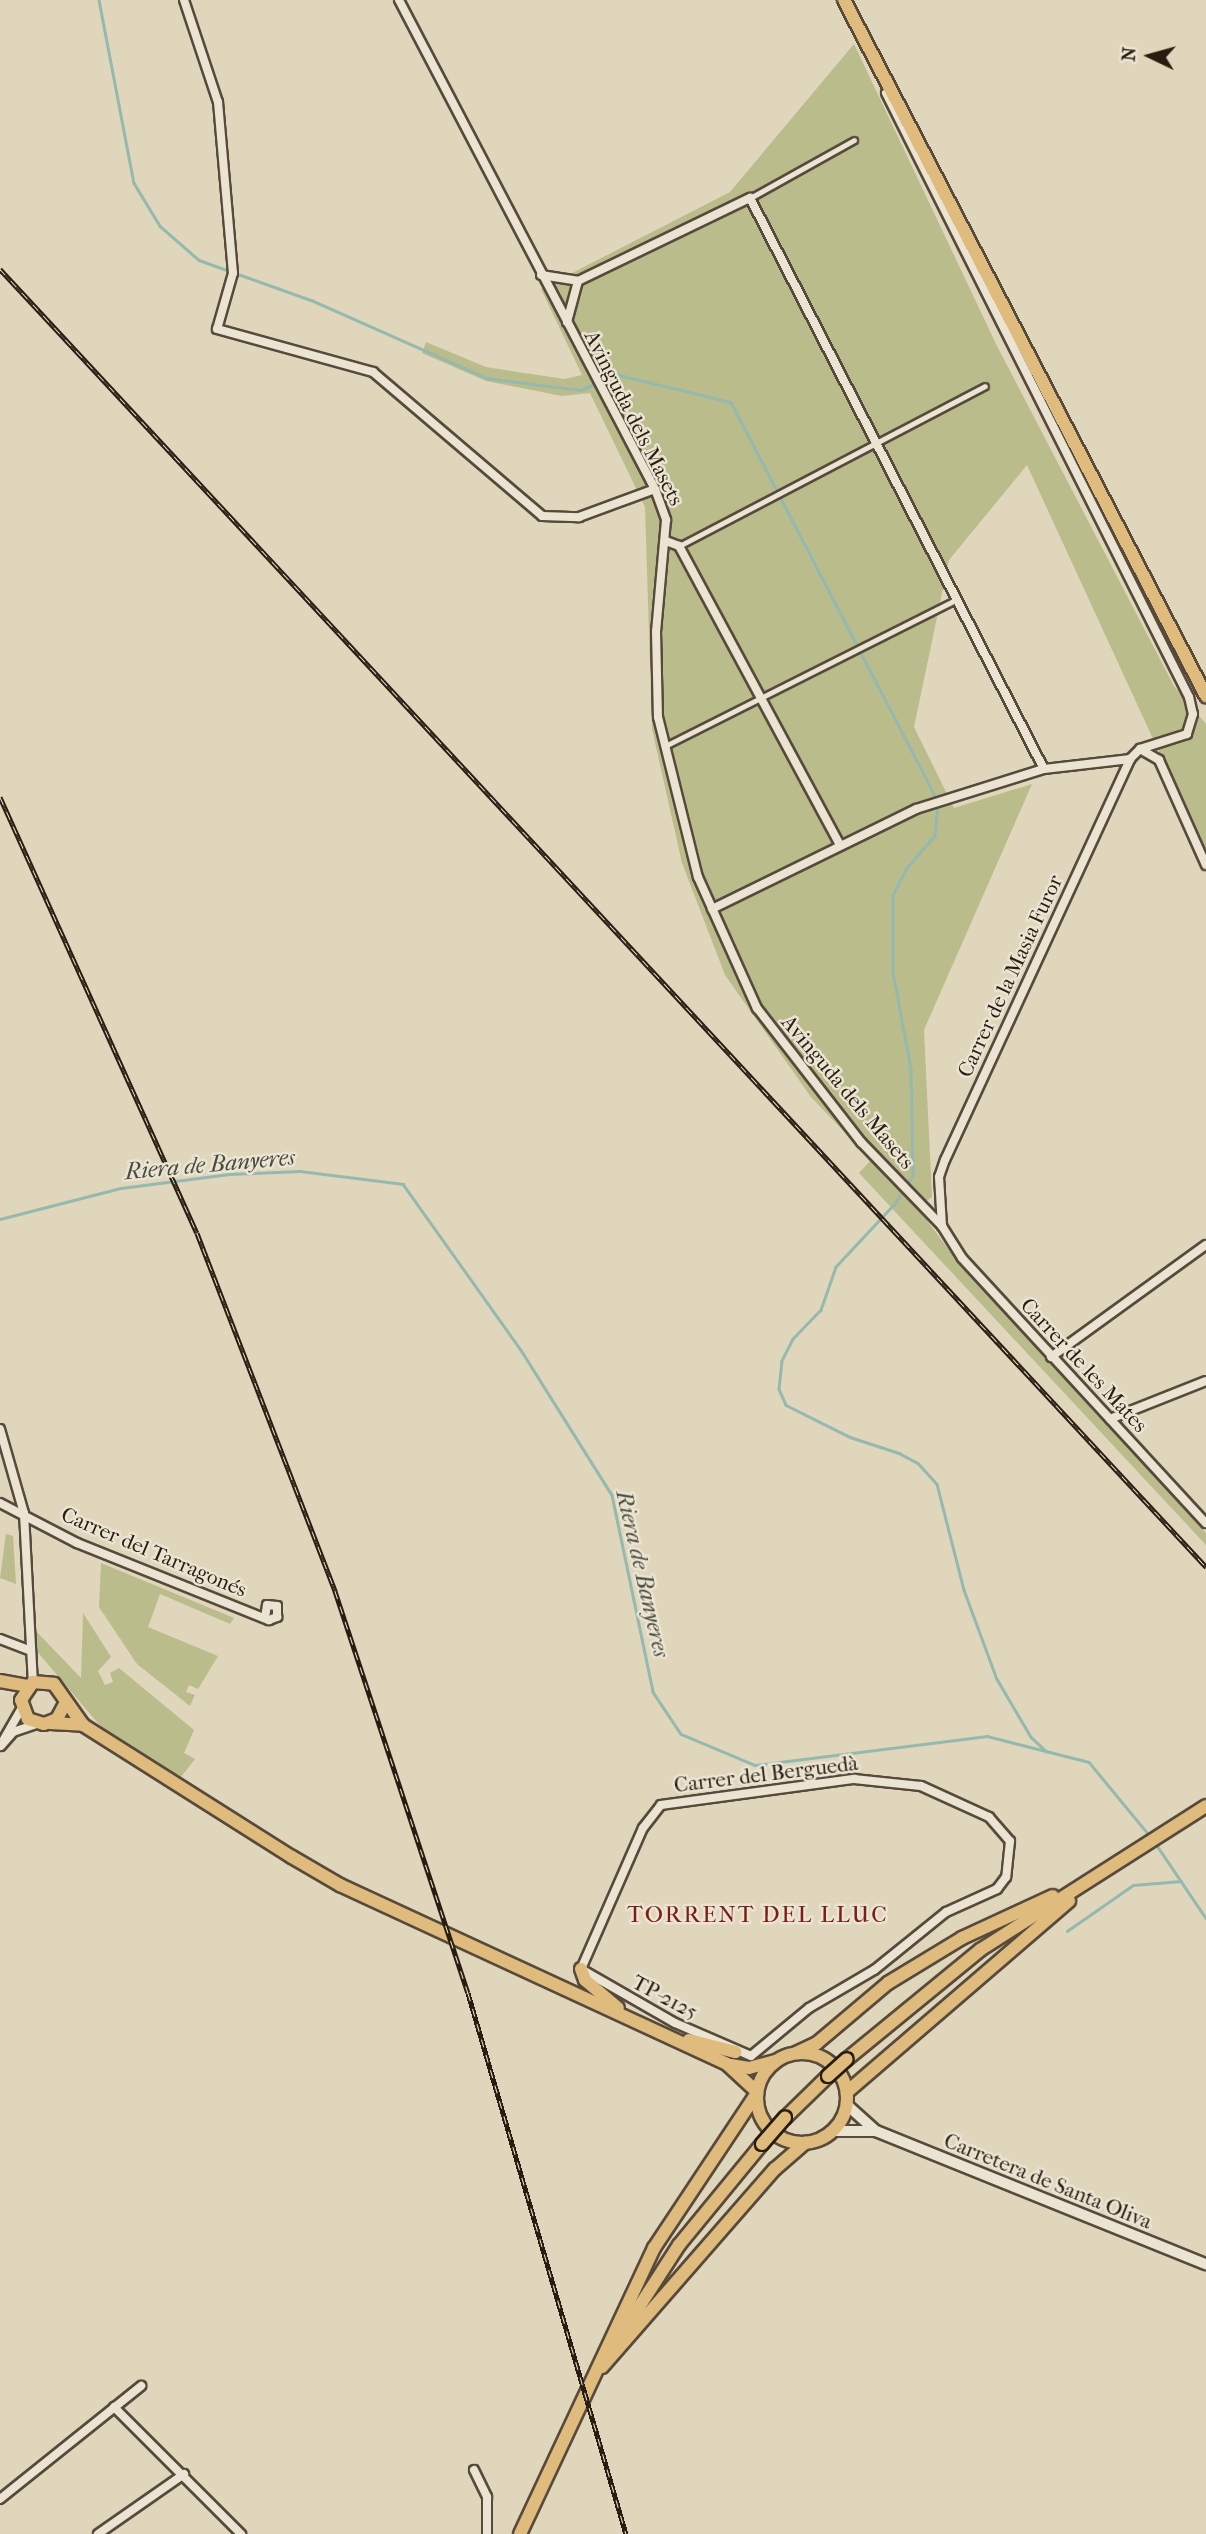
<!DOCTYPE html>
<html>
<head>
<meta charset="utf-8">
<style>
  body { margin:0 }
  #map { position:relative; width:1206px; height:2534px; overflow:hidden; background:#e0d6bb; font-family:"IM FELL French Canon",serif }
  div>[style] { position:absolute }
  .green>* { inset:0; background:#babc8b }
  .stream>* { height:2.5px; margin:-1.25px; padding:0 1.25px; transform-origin:1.25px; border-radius:1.25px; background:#94b9ae }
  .roads { filter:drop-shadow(2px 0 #574a3b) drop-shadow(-2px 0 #574a3b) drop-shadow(0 2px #574a3b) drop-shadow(0 -2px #574a3b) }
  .pedestrian>* { height:5px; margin:-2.5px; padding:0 2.5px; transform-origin:2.5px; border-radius:2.5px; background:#ebe4d3 }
  .minor>* { height:8px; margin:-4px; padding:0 4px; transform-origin:4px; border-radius:4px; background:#ebe4d3 }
  .tertiary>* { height:10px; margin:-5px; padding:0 5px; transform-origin:5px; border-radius:5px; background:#ebe4d3 }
  .primary>* { height:12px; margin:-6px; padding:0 6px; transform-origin:6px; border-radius:6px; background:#e0bb7e }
  .primary>.ring { margin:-6px; padding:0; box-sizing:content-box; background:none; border:12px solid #e0bb7e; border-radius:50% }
  .trunk>* { height:12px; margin:-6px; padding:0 6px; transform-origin:6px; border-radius:6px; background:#e0bb7e }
  .rail>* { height:5px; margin-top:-2.5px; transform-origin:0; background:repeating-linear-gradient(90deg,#ebe4d3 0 8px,#291c10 0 16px); box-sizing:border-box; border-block:2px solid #291c10 }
  .bridges { filter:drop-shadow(2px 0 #291c10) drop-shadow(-2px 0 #291c10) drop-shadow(0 2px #291c10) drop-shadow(0 -2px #291c10) }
  .trunk-bridge>* { height:12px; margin:-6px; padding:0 6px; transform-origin:6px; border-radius:6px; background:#e0bb7e }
  span { translate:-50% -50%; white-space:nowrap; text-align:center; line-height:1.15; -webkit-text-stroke:5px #ebe4d3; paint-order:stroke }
  .street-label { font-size:21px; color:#291c10 }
  .water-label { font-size:23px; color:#494b3f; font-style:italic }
  .neighbourhood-label { font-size:23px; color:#7a1f14; letter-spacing:2px }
  .north { position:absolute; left:1115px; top:21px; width:70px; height:70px; -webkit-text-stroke:5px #ebe4d3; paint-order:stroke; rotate:275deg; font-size:19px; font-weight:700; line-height:28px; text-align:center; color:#291c10 }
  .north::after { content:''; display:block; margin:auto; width:24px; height:32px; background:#291c10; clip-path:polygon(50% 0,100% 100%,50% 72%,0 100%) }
</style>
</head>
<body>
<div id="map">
  <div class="green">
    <div style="clip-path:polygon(854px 44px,997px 346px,1174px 686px,1206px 724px,1206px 854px,1027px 465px,949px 560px,914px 727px,954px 808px,1032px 784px,924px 1030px,932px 1197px,917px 1207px,961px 1266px,1206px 1533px,1206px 1545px,859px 1173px,871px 1160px,811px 1097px,725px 975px,682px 863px,652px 729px,645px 507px,590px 393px,562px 396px,486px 381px,422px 353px,426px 342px,486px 367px,564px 379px,582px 375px,541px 289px,730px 192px)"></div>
    <div style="clip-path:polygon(6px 1534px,13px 1536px,16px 1584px,0 1578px)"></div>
    <div style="clip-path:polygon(101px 1563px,234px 1618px,230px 1624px,160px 1594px,148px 1627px,218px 1656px,198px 1689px,189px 1685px,186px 1692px,195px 1695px,190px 1706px,137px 1664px,99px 1607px)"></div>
    <div style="clip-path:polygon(83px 1613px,111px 1657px,98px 1671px,105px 1685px,113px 1682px,110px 1673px,119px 1668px,194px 1730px,184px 1753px,195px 1759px,181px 1777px,102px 1728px,35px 1649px,35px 1630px,81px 1678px)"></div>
  </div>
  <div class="stream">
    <div style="left:99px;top:0;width:186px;rotate:79.2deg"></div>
    <div style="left:134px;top:183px;width:50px;rotate:58.8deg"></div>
    <div style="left:160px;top:226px;width:52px;rotate:41.1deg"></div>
    <div style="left:199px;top:260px;width:119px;rotate:19.7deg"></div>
    <div style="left:311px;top:300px;width:193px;rotate:23.9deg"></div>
    <div style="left:487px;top:378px;width:95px;rotate:7.3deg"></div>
    <div style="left:581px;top:390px;width:38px;rotate:-25deg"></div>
    <div style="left:615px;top:374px;width:119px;rotate:13.6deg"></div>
    <div style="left:731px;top:402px;width:447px;rotate:62.6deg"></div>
    <div style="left:938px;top:806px;width:30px;rotate:96deg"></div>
    <div style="left:935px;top:836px;width:43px;rotate:131.2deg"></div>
    <div style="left:907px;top:868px;width:30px;rotate:117deg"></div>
    <div style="left:893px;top:895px;width:77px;rotate:90deg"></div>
    <div style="left:893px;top:972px;width:99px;rotate:79.5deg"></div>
    <div style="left:911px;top:1069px;width:107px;rotate:88.9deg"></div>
    <div style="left:913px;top:1176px;width:35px;rotate:123deg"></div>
    <div style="left:894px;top:1205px;width:85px;rotate:133.1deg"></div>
    <div style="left:836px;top:1267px;width:46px;rotate:109.2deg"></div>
    <div style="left:821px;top:1310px;width:40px;rotate:134deg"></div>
    <div style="left:793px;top:1339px;width:25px;rotate:117deg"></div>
    <div style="left:782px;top:1361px;width:28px;rotate:96deg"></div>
    <div style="left:779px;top:1389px;width:17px;rotate:66deg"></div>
    <div style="left:786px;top:1405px;width:72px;rotate:26.6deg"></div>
    <div style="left:850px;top:1437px;width:52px;rotate:18.1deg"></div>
    <div style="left:899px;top:1453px;width:21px;rotate:28deg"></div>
    <div style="left:918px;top:1463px;width:28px;rotate:48deg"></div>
    <div style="left:937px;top:1484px;width:109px;rotate:75.7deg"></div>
    <div style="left:964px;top:1590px;width:95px;rotate:69.7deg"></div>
    <div style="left:997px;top:1679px;width:67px;rotate:59.6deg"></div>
    <div style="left:1031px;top:1737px;width:21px;rotate:43deg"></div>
    <div style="left:0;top:1219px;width:125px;rotate:-14.4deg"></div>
    <div style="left:121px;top:1188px;width:109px;rotate:-7.4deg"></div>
    <div style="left:229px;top:1174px;width:71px;rotate:-2.4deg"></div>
    <div style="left:300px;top:1171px;width:104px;rotate:7.2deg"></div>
    <div style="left:403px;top:1184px;width:204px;rotate:54.6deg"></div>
    <div style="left:521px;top:1350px;width:171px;rotate:57.9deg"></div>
    <div style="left:612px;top:1495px;width:201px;rotate:78.2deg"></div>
    <div style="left:653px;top:1692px;width:50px;rotate:56.3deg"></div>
    <div style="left:681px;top:1734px;width:80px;rotate:22.7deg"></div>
    <div style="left:755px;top:1765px;width:234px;rotate:-7.1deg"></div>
    <div style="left:987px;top:1736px;width:105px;rotate:14.3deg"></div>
    <div style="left:1089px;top:1762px;width:96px;rotate:50.5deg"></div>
    <div style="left:1156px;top:1844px;width:89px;rotate:56deg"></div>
    <div style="left:1067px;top:1931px;width:80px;rotate:-34.9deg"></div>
    <div style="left:1133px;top:1885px;width:48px;rotate:-4.8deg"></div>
  </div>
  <div class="roads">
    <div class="pedestrian">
      <div style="left:750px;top:198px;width:119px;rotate:-29.1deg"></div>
      <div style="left:679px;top:546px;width:345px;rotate:-27.6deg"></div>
      <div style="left:665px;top:746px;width:327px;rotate:-26.7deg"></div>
    </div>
    <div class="minor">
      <div style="left:184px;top:0;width:108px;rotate:71.6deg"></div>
      <div style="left:218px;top:102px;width:172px;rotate:85deg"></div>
      <div style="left:233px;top:273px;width:58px;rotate:105.9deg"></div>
      <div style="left:217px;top:329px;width:162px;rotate:15.4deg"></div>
      <div style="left:373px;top:372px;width:222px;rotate:40.4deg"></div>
      <div style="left:542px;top:516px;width:37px;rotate:2deg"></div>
      <div style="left:579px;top:517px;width:81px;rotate:-20.2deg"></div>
      <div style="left:399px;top:0;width:552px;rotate:62.37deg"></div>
      <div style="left:655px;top:489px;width:33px;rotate:70deg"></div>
      <div style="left:666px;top:520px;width:111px;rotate:95.1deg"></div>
      <div style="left:656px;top:631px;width:86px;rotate:88.7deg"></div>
      <div style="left:658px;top:717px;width:165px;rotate:76deg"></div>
      <div style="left:698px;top:877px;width:144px;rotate:65.8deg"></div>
      <div style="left:757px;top:1008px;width:170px;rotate:52.2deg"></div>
      <div style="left:861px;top:1142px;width:117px;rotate:46deg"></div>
      <div style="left:942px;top:1226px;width:38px;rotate:58deg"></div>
      <div style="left:962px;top:1258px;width:360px;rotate:47.4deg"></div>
      <div style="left:886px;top:93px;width:676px;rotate:63.36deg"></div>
      <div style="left:1189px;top:697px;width:17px;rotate:77deg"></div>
      <div style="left:1193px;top:714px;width:21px;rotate:107deg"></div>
      <div style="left:1187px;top:734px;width:49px;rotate:162.3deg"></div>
      <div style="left:541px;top:275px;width:37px;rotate:9deg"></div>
      <div style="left:567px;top:322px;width:42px;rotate:-75deg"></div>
      <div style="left:578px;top:281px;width:191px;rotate:-25.8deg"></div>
      <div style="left:750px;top:198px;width:642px;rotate:62.76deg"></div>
      <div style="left:666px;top:541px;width:14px;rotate:21deg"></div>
      <div style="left:679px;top:546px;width:340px;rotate:61.7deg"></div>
      <div style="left:1140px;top:749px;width:22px;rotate:30deg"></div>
      <div style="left:1159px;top:760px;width:115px;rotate:65.9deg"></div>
      <div style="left:712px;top:909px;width:227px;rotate:-26.1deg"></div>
      <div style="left:916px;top:809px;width:134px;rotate:-17.4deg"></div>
      <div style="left:1044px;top:769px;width:87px;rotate:-6.6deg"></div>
      <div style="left:942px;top:1226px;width:49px;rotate:-93.5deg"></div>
      <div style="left:939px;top:1177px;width:18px;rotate:-71deg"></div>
      <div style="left:945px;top:1160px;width:442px;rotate:-65.2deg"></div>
      <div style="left:1130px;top:759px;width:14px;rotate:-45deg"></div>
      <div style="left:1051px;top:1357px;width:191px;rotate:-35.9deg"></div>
      <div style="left:1110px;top:1419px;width:103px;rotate:-21.6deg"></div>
      <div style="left:0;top:1429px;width:87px;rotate:74.1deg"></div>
      <div style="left:24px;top:1513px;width:169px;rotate:87deg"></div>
      <div style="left:0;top:1503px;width:87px;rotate:27.5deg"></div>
      <div style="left:77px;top:1543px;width:207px;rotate:21.9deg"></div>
      <div style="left:269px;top:1620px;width:9px;rotate:-21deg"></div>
      <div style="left:277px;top:1617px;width:11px;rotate:-90deg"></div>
      <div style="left:277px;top:1606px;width:10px;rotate:-174deg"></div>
      <div style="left:267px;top:1605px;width:13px;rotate:99deg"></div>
      <div style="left:0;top:1639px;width:30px;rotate:21deg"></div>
      <div style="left:4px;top:1739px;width:36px;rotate:-60deg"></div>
      <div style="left:1px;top:1746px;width:18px;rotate:-49deg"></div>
      <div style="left:13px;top:1732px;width:24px;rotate:-19deg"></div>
      <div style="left:854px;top:1779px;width:67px;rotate:6deg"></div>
      <div style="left:921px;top:1786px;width:75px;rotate:24.5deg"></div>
      <div style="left:989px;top:1817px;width:32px;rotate:49deg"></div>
      <div style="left:1010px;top:1841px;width:36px;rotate:96deg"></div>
      <div style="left:1006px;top:1877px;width:15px;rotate:127deg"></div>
      <div style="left:997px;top:1889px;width:56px;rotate:155.7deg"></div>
      <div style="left:946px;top:1912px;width:92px;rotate:141.1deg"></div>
      <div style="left:874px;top:1970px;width:75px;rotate:149.7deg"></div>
      <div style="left:809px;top:2008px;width:75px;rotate:140.4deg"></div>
      <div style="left:751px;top:2056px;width:83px;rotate:-156.5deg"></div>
      <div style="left:675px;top:2023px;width:108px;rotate:-150.1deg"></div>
      <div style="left:581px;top:1969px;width:154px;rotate:-66.3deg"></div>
      <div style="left:643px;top:1828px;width:29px;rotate:-52deg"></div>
      <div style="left:661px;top:1805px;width:195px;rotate:-7.7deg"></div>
      <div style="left:114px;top:2407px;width:180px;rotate:45deg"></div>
      <div style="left:474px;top:2470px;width:30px;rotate:64deg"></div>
      <div style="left:487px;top:2497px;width:37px;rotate:90deg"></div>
      <div style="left:0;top:2499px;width:181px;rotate:-38.7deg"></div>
      <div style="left:98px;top:2534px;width:105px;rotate:-34.9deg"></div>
    </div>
    <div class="tertiary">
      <div style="left:847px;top:2105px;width:39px;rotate:42deg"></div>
      <div style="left:876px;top:2131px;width:356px;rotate:22deg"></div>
      <div style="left:833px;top:2131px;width:41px"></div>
    </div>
    <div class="primary">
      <div style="left:844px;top:0;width:785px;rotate:62.52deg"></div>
      <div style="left:0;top:1681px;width:29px;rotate:10deg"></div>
      <div style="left:66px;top:1702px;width:19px;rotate:118deg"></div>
      <div style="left:57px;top:1719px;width:14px;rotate:159deg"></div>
      <div style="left:44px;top:1724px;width:17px;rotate:-163deg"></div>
      <div style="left:28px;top:1719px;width:20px;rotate:-110deg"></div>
      <div style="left:21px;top:1700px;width:22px;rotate:-56deg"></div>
      <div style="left:33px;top:1682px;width:21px;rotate:5deg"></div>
      <div style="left:54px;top:1684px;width:50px;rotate:54.7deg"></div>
      <div style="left:83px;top:1725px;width:247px;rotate:32.3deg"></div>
      <div style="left:292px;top:1857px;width:56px;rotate:30.3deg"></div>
      <div style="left:340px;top:1885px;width:426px;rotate:24.8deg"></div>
      <div style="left:727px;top:2064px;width:41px;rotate:43deg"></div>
      <div style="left:50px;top:1723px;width:33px;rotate:3deg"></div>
      <div style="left:581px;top:1969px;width:12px;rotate:70deg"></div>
      <div style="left:585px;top:1980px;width:43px;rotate:40.3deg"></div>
      <div style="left:689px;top:2040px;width:48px;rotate:14.6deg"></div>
      <div class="ring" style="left:757px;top:2053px;width:78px;height:78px"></div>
      <div style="left:731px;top:2065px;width:18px;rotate:9deg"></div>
      <div style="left:749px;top:2068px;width:27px;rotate:-15deg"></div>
    </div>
    <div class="trunk">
      <div style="left:796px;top:2053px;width:23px;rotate:-25deg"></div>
      <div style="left:817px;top:2043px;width:93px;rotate:-40.2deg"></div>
      <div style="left:888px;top:1983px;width:87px;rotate:-31.3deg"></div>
      <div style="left:962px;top:1938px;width:100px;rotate:-24.8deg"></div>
      <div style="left:847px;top:2059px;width:172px;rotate:-39.3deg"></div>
      <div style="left:980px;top:1950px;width:268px;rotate:-32.5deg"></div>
      <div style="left:847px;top:2092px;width:293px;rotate:-40.7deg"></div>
      <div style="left:785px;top:2118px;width:60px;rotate:-44.3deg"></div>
      <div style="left:610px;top:2352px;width:127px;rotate:-57.2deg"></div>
      <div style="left:679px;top:2245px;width:131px;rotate:-50.6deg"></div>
      <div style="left:602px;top:2367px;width:263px;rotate:-48.9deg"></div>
      <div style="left:775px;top:2169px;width:40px;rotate:-41deg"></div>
      <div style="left:520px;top:2534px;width:316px;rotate:-64.9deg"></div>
      <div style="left:654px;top:2248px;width:186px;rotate:-56.4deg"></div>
    </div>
  </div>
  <div class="rail">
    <div style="left:0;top:269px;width:1772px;rotate:47.1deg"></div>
    <div style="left:0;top:797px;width:478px;rotate:65.7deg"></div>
    <div style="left:197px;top:1233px;width:384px;rotate:68.9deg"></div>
    <div style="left:335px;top:1591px;width:423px;rotate:71.7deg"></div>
    <div style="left:468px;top:1993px;width:564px;rotate:73.72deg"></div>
  </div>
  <div class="bridges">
    <div class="trunk-bridge">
      <div style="left:828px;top:2076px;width:25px;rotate:-42deg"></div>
      <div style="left:762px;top:2144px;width:35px;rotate:-49deg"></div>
    </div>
  </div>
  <div class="street-label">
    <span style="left:634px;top:418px;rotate:63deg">Avinguda dels Masets</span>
    <span style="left:1010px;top:976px;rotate:-65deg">Carrer de la Masia Furor</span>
    <span style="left:848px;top:1092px;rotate:50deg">Avinguda dels Masets</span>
    <span style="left:1084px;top:1365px;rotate:47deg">Carrer de les Mates</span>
    <span style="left:154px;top:1552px;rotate:23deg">Carrer del Tarragonés</span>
    <span style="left:766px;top:1774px;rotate:-7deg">Carrer del Berguedà</span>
    <span style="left:665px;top:1997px;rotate:28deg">TP-2125</span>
    <span style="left:1048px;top:2181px;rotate:22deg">Carretera de Santa Oliva</span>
  </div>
  <div class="water-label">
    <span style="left:210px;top:1165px;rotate:-5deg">Riera de Banyeres</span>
    <span style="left:642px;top:1574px;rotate:77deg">Riera de Banyeres</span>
  </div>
  <div class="neighbourhood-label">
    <span style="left:758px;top:1915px">TORRENT DEL LLUC</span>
  </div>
  <div class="north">N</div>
</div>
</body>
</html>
